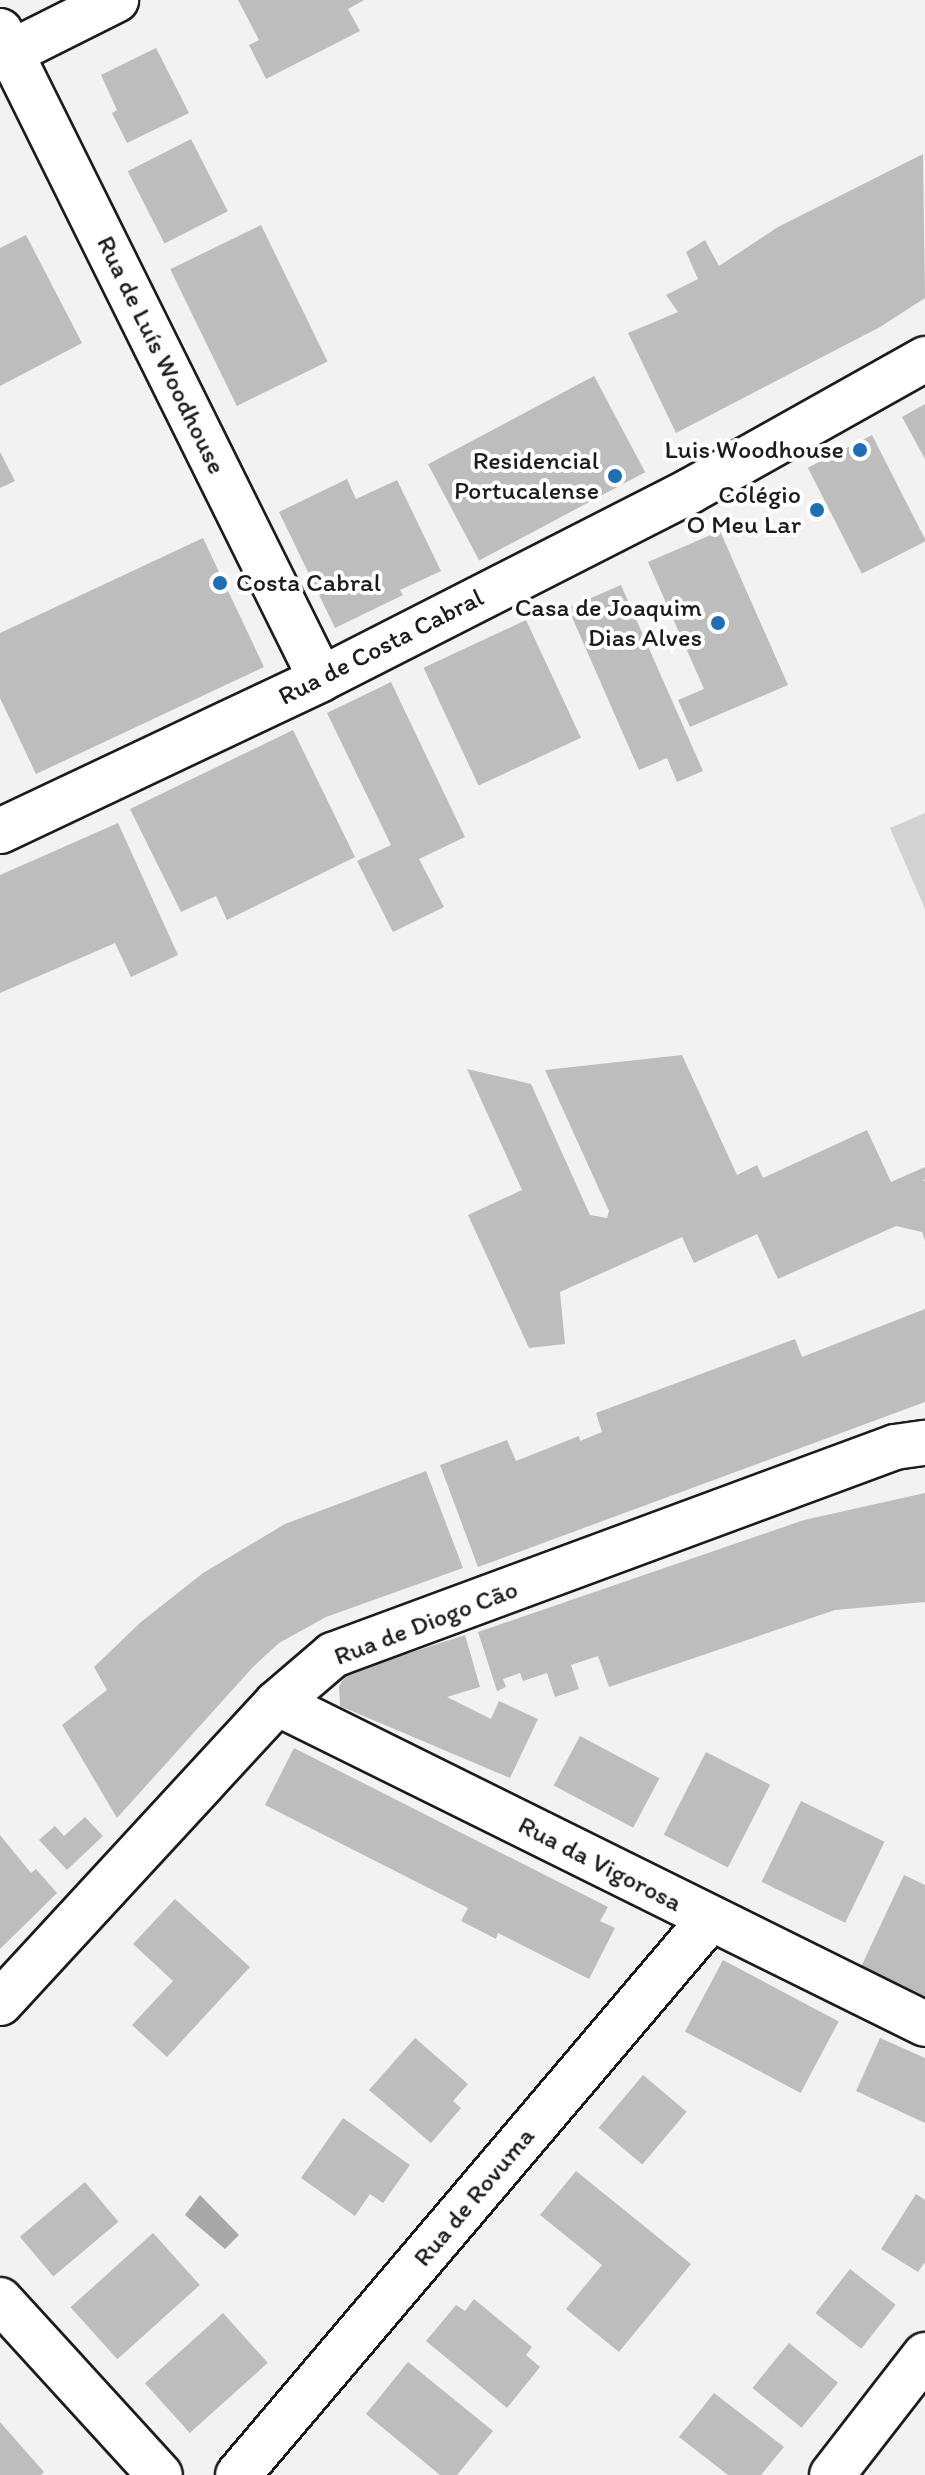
<!DOCTYPE html>
<html>
<head>
<meta charset="utf-8">
<style>
  body { margin:0 }
  #map { position:relative; width:925px; height:2475px; overflow:hidden; background:#f2f2f2; font-family:Itim,sans-serif }
  div>[style] { position:absolute }
  .green>* { inset:0; background:#d2d2d2 }
  .water>* { inset:0; background:#a8a8a8 }
  .building>* { inset:0; background:#bdbdbd; transform-origin:0 0 }
  .roads { filter:drop-shadow(2px 0 #1c1c1c) drop-shadow(-2px 0 #1c1c1c) drop-shadow(0 2px #1c1c1c) drop-shadow(0 -2px #1c1c1c) }
  .street>* { height:44px; margin:-22px; padding:0 22px; transform-origin:22px; border-radius:22px; background:#fff }
  .secondary>* { height:44px; margin:-22px; padding:0 22px; transform-origin:22px; border-radius:22px; background:#fff }
  .dots>* { width:22px; height:22px; translate:-50% -50%; box-sizing:border-box; border:4px solid #fff; border-radius:50% }
  span { translate:-50% -50%; white-space:nowrap; text-align:center; line-height:1.15; -webkit-text-stroke:8px #fff; paint-order:stroke }
  .street-label { font-size:26px; color:#1c1c1c }
  .poi-label { font-size:26px; color:#1c1c1c }
  .right { translate:-100% -50%; text-align:right }
  .left { translate:0 -50%; text-align:left }
</style>
</head>
<body>
<div id="map">
  <div class="green">
    <div style="clip-path:polygon(925px 813px,925px 909px,890px 828px)"></div>
  </div>
  <div class="water">
    <div style="clip-path:polygon(200px 2195px,239px 2235px,225px 2249px,185px 2215px)"></div>
  </div>
  <div class="building">
    <div style="clip-path:polygon(238px 0,364px 0,348px 9px,360px 31px,266px 79px,249px 45px,259px 40px)"></div>
    <div style="clip-path:polygon(156px 48px,189px 113px,127px 143px,112px 113px,117px 110px,101px 75px)"></div>
    <div style="left:191px;top:139px;width:81px;height:71px;rotate:63deg"></div>
    <div style="clip-path:polygon(923px 154px,925px 298px,880px 327px,676px 433px,628px 333px,678px 312px,666px 295px,698px 279px,686px 252px,705px 240px,719px 266px,778px 227px)"></div>
    <div style="left:261px;top:225px;width:152px;height:101px;rotate:64deg"></div>
    <div style="clip-path:polygon(26px 235px,82px 343px,0 386px,0 248px)"></div>
    <div style="left:594px;top:376px;width:109px;height:188px;rotate:62deg"></div>
    <div style="clip-path:polygon(925px 404px,925px 459px,902px 417px)"></div>
    <div style="left:872px;top:435px;width:119px;height:72px;rotate:63deg"></div>
    <div style="clip-path:polygon(0 452px,15px 481px,0 488px)"></div>
    <div style="clip-path:polygon(347px 479px,356px 499px,397px 480px,441px 571px,400px 590px,403px 595px,335px 628px,279px 512px)"></div>
    <div style="clip-path:polygon(720px 531px,788px 685px,690px 727px,678px 700px,704px 689px,648px 562px)"></div>
    <div style="clip-path:polygon(203px 538px,264px 667px,36px 774px,0 698px,0 633px)"></div>
    <div style="clip-path:polygon(621px 585px,703px 771px,677px 782px,667px 758px,639px 770px,568px 608px)"></div>
    <div style="left:526px;top:620px;width:130px;height:113px;rotate:65deg"></div>
    <div style="clip-path:polygon(391px 682px,465px 837px,419px 859px,444px 907px,393px 932px,357px 861px,391px 845px,327px 713px)"></div>
    <div style="clip-path:polygon(293px 730px,355px 857px,227px 920px,216px 896px,181px 912px,130px 809px)"></div>
    <div style="clip-path:polygon(118px 823px,178px 955px,131px 977px,115px 943px,0 993px,0 875px)"></div>
    <div style="clip-path:polygon(682px 1055px,737px 1175px,757px 1165px,763px 1178px,867px 1130px,891px 1182px,925px 1167px,925px 1180px,922px 1180px,925px 1181px,925px 1241px,922px 1232px,896px 1226px,778px 1279px,757px 1234px,694px 1263px,682px 1237px,560px 1292px,565px 1344px,529px 1348px,468px 1215px,522px 1190px,467px 1069px,531px 1084px,590px 1215px,607px 1218px,609px 1211px,545px 1070px)"></div>
    <div style="clip-path:polygon(925px 1309px,925px 1402px,478px 1567px,440px 1465px,507px 1440px,516px 1461px,579px 1436px,580px 1441px,602px 1432px,596px 1413px,795px 1339px,802px 1357px)"></div>
    <div style="clip-path:polygon(426px 1471px,463px 1568px,326px 1617px,279px 1643px,253px 1667px,117px 1818px,62px 1725px,107px 1690px,94px 1667px,141px 1622px,203px 1573px,285px 1524px)"></div>
    <div style="clip-path:polygon(925px 1493px,925px 1602px,835px 1610px,609px 1687px,598px 1656px,571px 1665px,579px 1689px,555px 1697px,547px 1673px,523px 1681px,520px 1673px,503px 1679px,506px 1687px,497px 1691px,478px 1632px,804px 1520px)"></div>
    <div style="clip-path:polygon(465px 1635px,480px 1687px,447px 1697px,491px 1719px,499px 1701px,538px 1719px,510px 1778px,340px 1706px,339px 1686px,348px 1673px)"></div>
    <div style="left:580px;top:1736px;width:90px;height:56px;rotate:28deg"></div>
    <div style="clip-path:polygon(294px 1748px,608px 1907px,600px 1921px,615px 1928px,589px 1979px,498px 1933px,496px 1939px,461px 1921px,468px 1908px,265px 1805px)"></div>
    <div style="left:706px;top:1752px;width:72px;height:93px;rotate:27deg"></div>
    <div style="left:801px;top:1801px;width:93px;height:90px;rotate:26deg"></div>
    <div style="clip-path:polygon(85px 1817px,103px 1836px,67px 1870px,39px 1840px,55px 1826px,64px 1836px)"></div>
    <div style="clip-path:polygon(0 1835px,31px 1873px,36px 1869px,57px 1893px,0 1949px)"></div>
    <div style="clip-path:polygon(904px 1875px,925px 1885px,925px 1997px,861px 1967px)"></div>
    <div style="clip-path:polygon(175px 1899px,250px 1967px,167px 2057px,132px 2025px,173px 1981px,133px 1944px)"></div>
    <div style="left:723px;top:1960px;width:131px;height:81px;rotate:28deg"></div>
    <div style="clip-path:polygon(415px 2038px,468px 2084px,453px 2101px,461px 2108px,431px 2143px,369px 2090px)"></div>
    <div style="clip-path:polygon(880px 2038px,925px 2058px,925px 2123px,856px 2091px)"></div>
    <div style="left:643px;top:2075px;width:57px;height:69px;rotate:40deg"></div>
    <div style="clip-path:polygon(343px 2118px,410px 2165px,383px 2203px,370px 2194px,355px 2216px,301px 2178px)"></div>
    <div style="clip-path:polygon(576px 2171px,691px 2264px,619px 2352px,566px 2309px,602px 2265px,540px 2215px)"></div>
    <div style="left:85px;top:2182px;width:52px;height:85px;rotate:50deg"></div>
    <div style="clip-path:polygon(916px 2194px,925px 2200px,925px 2262px,918px 2272px,881px 2249px)"></div>
    <div style="left:153px;top:2233px;width:70px;height:111px;rotate:48deg"></div>
    <div style="left:850px;top:2269px;width:58px;height:56px;rotate:38deg"></div>
    <div style="clip-path:polygon(474px 2299px,532px 2347px,526px 2355px,540px 2367px,507px 2408px,426px 2341px,456px 2305px,465px 2311px)"></div>
    <div style="left:223px;top:2313px;width:67px;height:105px;rotate:48deg"></div>
    <div style="left:789px;top:2343px;width:63px;height:58px;rotate:39deg"></div>
    <div style="clip-path:polygon(408px 2362px,493px 2431px,457px 2475px,440px 2475px,366px 2414px)"></div>
    <div style="clip-path:polygon(714px 2393px,784px 2447px,761px 2475px,728px 2475px,679px 2437px)"></div>
    <div style="clip-path:polygon(0 2422px,44px 2472px,41px 2475px,0 2475px)"></div>
  </div>
  <div class="roads">
    <div class="street">
      <div style="left:0;top:31px;width:723px;rotate:63.65deg"></div>
      <div style="left:0;top:58px;width:130px;rotate:-26.6deg"></div>
      <div style="left:277px;top:1703px;width:723px;rotate:26.35deg"></div>
      <div style="left:0;top:2003px;width:408px;rotate:-47.3deg"></div>
      <div style="left:277px;top:1703px;width:74px;rotate:-40.6deg"></div>
      <div style="left:333px;top:1655px;width:599px;rotate:-20.31deg"></div>
      <div style="left:895px;top:1447px;width:30px;rotate:-8deg"></div>
      <div style="left:0;top:2300px;width:237px;rotate:47.6deg"></div>
      <div style="left:238px;top:2475px;width:729px;rotate:-49.67deg"></div>
      <div style="left:832px;top:2475px;width:152px;rotate:-52.2deg"></div>
    </div>
    <div class="secondary">
      <div style="left:0;top:831px;width:355px;rotate:-25.3deg"></div>
      <div style="left:321px;top:679px;width:414px;rotate:-27deg"></div>
      <div style="left:690px;top:491px;width:270px;rotate:-29.3deg"></div>
    </div>
  </div>
  <div class="dots">
    <div style="left:860px;top:450px;background:#1f6fb2"></div>
    <div style="left:615px;top:476px;background:#1f6fb2"></div>
    <div style="left:817px;top:510px;background:#1f6fb2"></div>
    <div style="left:220px;top:583px;background:#1f6fb2"></div>
    <div style="left:718px;top:623px;background:#1f6fb2"></div>
  </div>
  <div class="street-label">
    <span style="left:161px;top:355px;rotate:64deg">Rua de Luís Woodhouse</span>
    <span style="left:381px;top:647px;rotate:-27deg">Rua de Costa Cabral</span>
    <span style="left:426px;top:1623px;rotate:-21deg">Rua de Diogo Cão</span>
    <span style="left:600px;top:1864px;rotate:27deg">Rua da Vigorosa</span>
    <span style="left:474px;top:2197px;rotate:-50deg">Rua de Rovuma</span>
  </div>
  <div class="poi-label">
    <span class="right" style="left:844px;top:450px">Luis Woodhouse</span>
    <span class="right" style="left:599px;top:476px">Residencial<br>Portucalense</span>
    <span class="right" style="left:801px;top:510px">Colégio<br>O Meu Lar</span>
    <span class="left" style="left:236px;top:583px">Costa Cabral</span>
    <span class="right" style="left:702px;top:623px">Casa de Joaquim<br>Dias Alves</span>
  </div>
</div>
</body>
</html>
